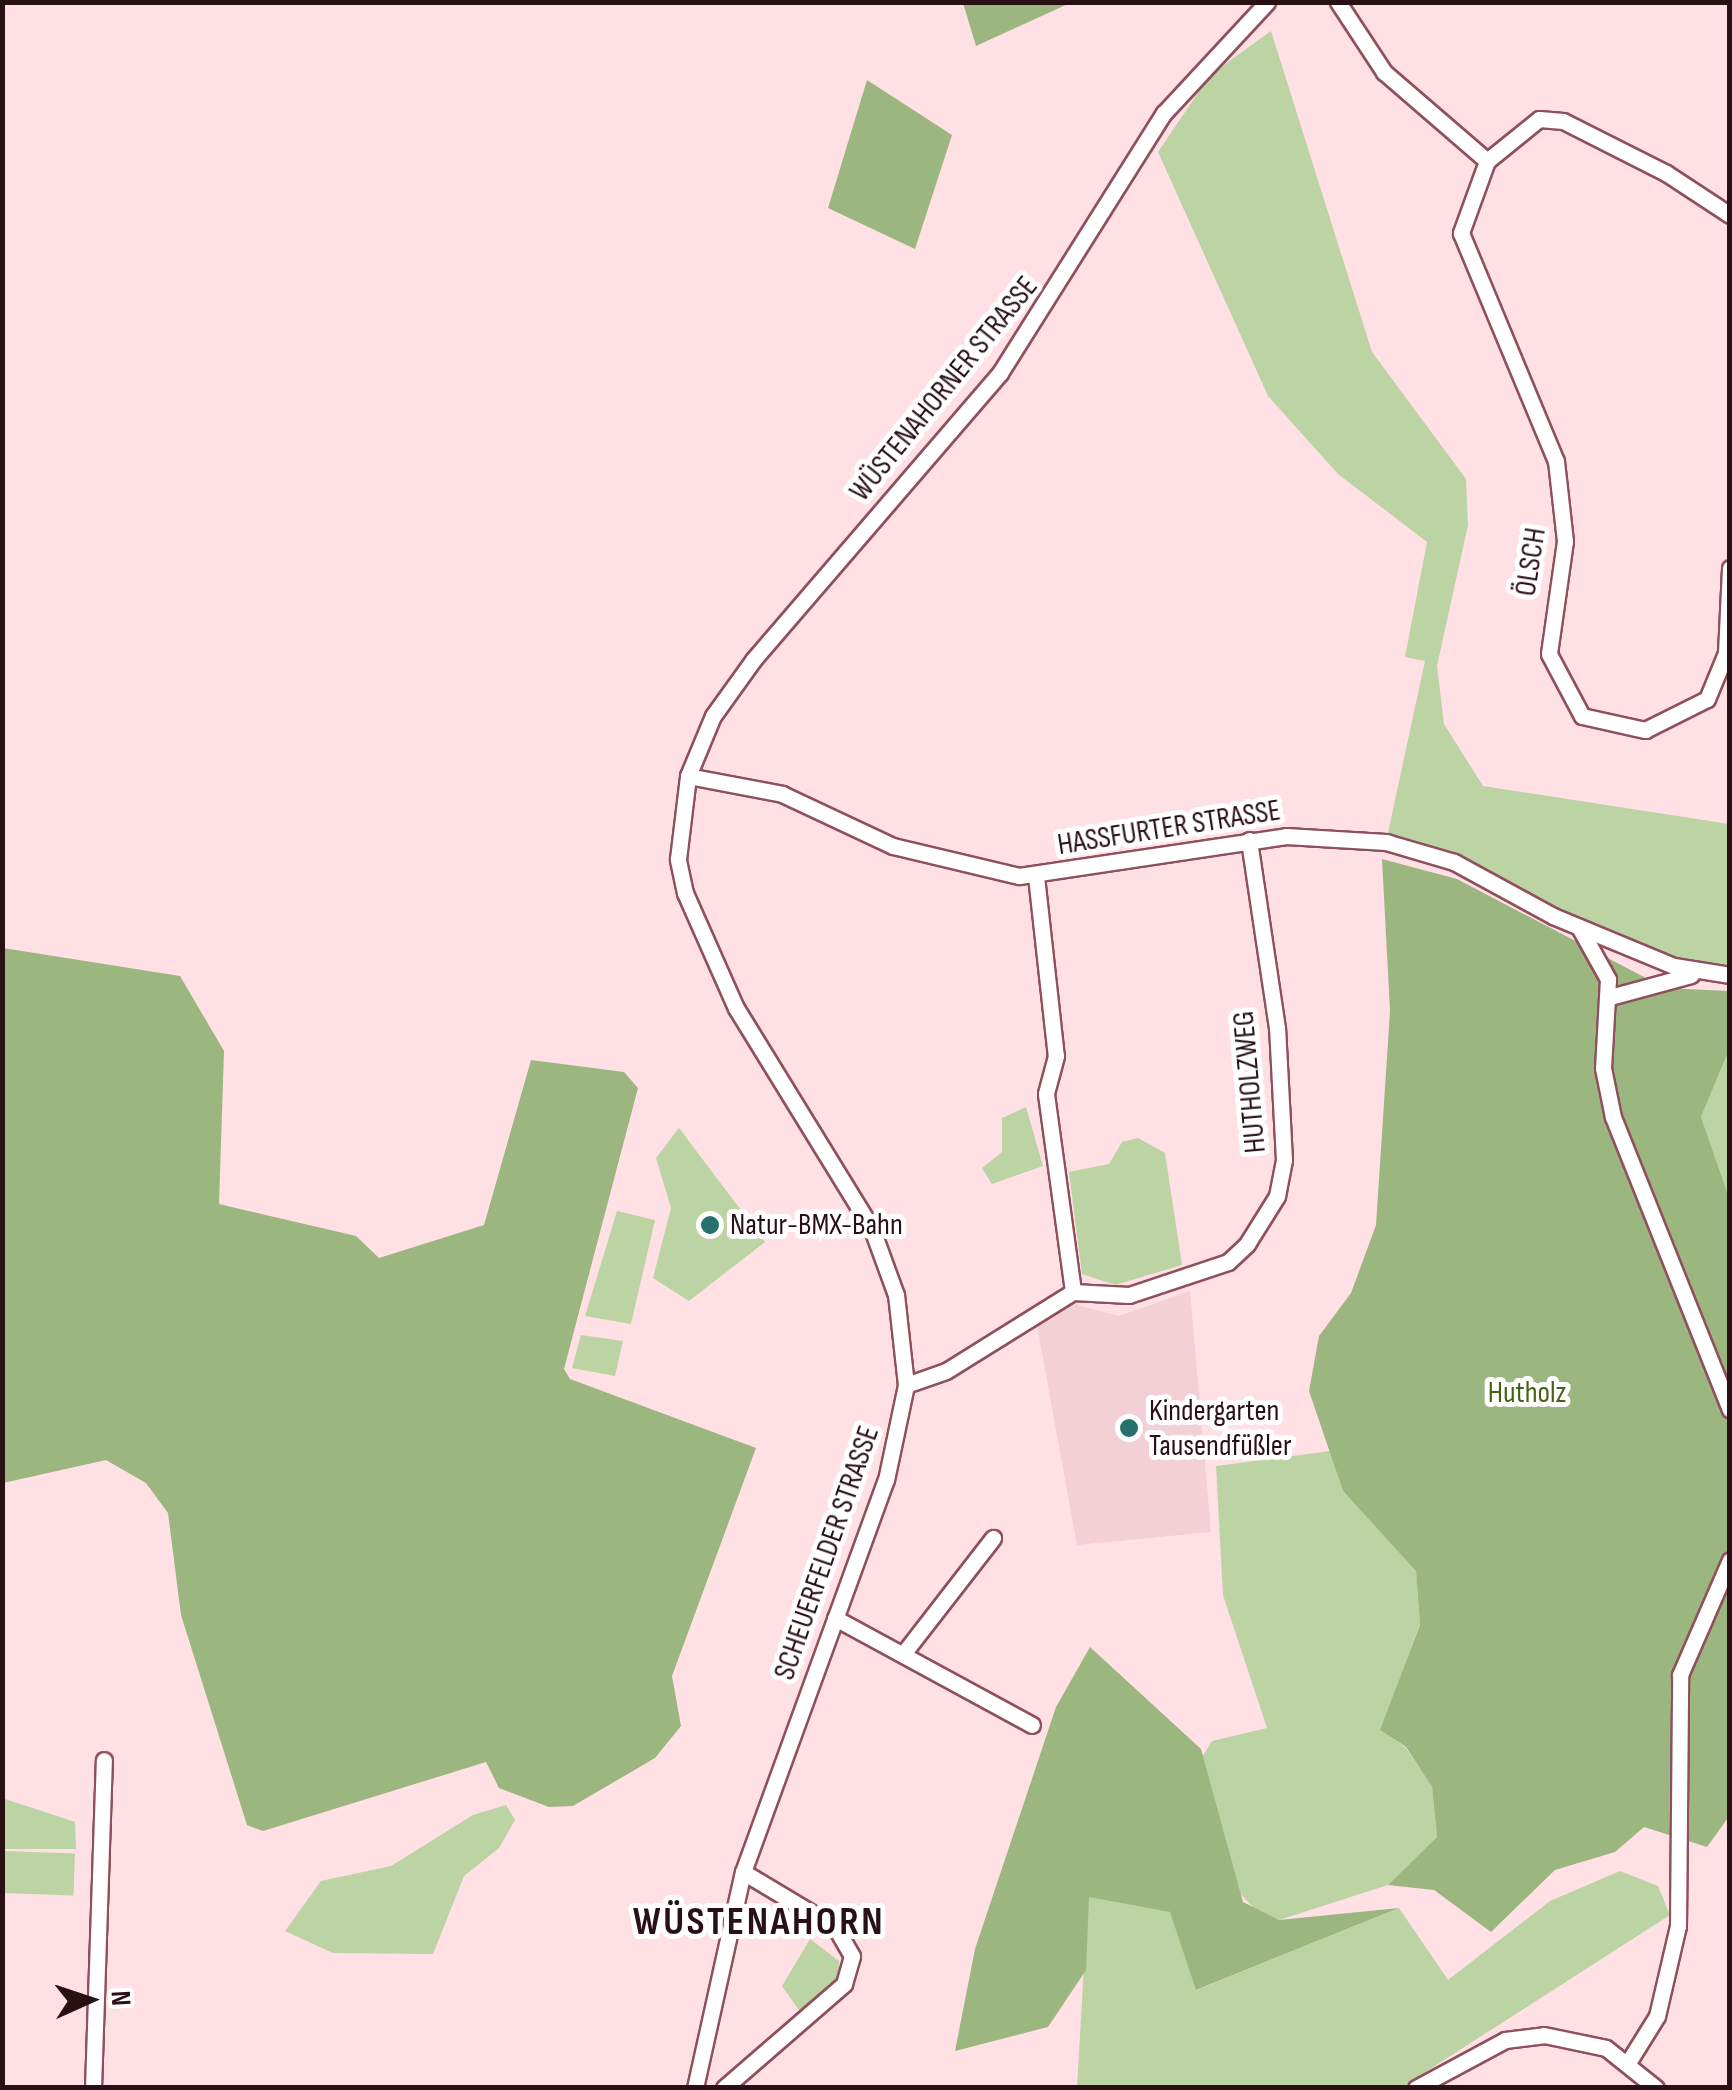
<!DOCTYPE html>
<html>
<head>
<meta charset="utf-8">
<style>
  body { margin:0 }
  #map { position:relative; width:1732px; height:2090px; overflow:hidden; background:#ffe0e4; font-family:"Sofia Sans Condensed",sans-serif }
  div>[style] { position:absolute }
  .built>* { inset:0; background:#f2d0d5 }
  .green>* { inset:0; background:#bcd3a3; transform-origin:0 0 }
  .forest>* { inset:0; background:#9cb67f }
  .roads { filter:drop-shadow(2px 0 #8f505c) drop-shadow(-2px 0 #8f505c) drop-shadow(0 2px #8f505c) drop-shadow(0 -2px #8f505c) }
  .street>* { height:15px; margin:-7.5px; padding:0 7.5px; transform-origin:7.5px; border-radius:7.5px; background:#fff }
  .dots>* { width:28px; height:28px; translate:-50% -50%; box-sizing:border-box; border:5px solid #fff; border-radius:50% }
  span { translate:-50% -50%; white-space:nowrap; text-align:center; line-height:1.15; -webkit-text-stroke:10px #fff; paint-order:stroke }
  .street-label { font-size:30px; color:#291015 }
  .poi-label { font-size:30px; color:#291015 }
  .left { translate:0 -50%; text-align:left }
  .park-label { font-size:30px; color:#456313 }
  .district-label { font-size:40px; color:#291015; font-weight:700; letter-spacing:2.5px }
  .frame { position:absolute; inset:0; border:5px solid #291015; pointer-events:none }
  .north { position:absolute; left:40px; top:1950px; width:100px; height:100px; -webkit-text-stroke:8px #fff; paint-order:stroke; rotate:87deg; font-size:28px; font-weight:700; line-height:40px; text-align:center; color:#291015 }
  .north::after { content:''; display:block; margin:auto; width:35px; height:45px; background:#291015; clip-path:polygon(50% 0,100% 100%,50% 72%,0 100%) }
</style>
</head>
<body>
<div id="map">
  <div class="built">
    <div style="clip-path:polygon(1190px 1291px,1211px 1532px,1077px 1545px,1037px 1325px,1074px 1304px,1119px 1316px)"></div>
  </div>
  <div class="green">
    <div style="clip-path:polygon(1271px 31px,1372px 352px,1466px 479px,1468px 525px,1437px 666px,1444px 724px,1483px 786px,1729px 824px,1729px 975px,1674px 966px,1478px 872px,1386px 842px,1425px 661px,1405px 657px,1427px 542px,1338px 474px,1268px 396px,1158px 152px,1210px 75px)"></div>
    <div style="clip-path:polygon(1729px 1050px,1729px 1201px,1701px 1117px)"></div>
    <div style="clip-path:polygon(1026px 1107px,1043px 1166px,992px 1184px,982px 1168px,1002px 1152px,1002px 1118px)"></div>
    <div style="clip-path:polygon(679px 1128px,765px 1242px,689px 1301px,653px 1278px,671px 1208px,656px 1158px)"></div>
    <div style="clip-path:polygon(1138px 1138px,1165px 1153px,1182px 1265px,1115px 1285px,1082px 1274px,1069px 1172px,1109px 1164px,1122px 1142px)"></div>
    <div style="clip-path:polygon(617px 1211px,655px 1220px,631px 1324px,585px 1316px)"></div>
    <div style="clip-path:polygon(581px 1335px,623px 1341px,615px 1376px,572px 1368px)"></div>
    <div style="clip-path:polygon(1330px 1451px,1343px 1491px,1416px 1570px,1420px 1624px,1381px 1730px,1406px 1748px,1432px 1787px,1437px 1837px,1388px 1885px,1279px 1920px,1259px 1914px,1232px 1884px,1198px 1764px,1212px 1741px,1267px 1728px,1223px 1595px,1216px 1466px)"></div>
    <div style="clip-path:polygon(2px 1798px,75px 1822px,76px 1849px,3px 1849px)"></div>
    <div style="clip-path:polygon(506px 1805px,515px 1820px,499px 1848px,464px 1876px,433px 1954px,333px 1953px,285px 1931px,321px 1881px,391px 1866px,473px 1815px)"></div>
    <div style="left:3px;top:1851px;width:72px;height:42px;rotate:2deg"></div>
    <div style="clip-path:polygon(1620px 1871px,1658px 1886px,1670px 1915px,1402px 2087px,1077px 2088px,1088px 1896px,1171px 1912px,1197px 1990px,1399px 1908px,1448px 1980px,1550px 1901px)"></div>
    <div style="clip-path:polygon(810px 1939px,839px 1961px,840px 1975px,801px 2013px,782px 1986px)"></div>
  </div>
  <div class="forest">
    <div style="clip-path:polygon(963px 3px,963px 2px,1070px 3px,976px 46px)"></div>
    <div style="clip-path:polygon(867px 80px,952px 135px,915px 249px,828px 208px)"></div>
    <div style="clip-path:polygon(1382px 859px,1457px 879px,1665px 988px,1729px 991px,1729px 1050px,1701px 1117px,1730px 1201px,1730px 1815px,1707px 1847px,1644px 1827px,1615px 1852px,1555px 1870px,1491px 1932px,1434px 1890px,1388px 1885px,1437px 1837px,1432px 1787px,1406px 1747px,1380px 1730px,1420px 1625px,1416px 1571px,1343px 1491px,1309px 1391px,1319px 1336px,1351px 1293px,1376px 1225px,1390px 1011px)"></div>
    <div style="clip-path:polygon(3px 948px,180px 976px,224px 1051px,219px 1204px,356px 1236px,379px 1258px,484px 1225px,531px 1060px,624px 1072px,638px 1088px,564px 1369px,570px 1379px,756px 1448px,672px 1676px,681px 1726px,655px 1758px,573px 1806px,549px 1807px,499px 1788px,486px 1762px,263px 1831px,247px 1825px,181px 1615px,168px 1513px,146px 1483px,106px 1460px,3px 1483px)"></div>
    <div style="clip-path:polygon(1090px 1647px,1201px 1749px,1243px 1902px,1279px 1920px,1399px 1908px,1196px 1990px,1170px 1912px,1089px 1897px,1086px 1970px,1048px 2027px,955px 2051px,975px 1949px,1056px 1707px)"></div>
  </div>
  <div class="roads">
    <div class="street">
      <div style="left:1338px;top:2px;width:84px;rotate:56.7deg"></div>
      <div style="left:1384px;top:72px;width:136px;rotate:40.8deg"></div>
      <div style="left:1730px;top:215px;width:77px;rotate:-146.7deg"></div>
      <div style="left:1666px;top:173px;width:115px;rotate:-153.2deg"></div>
      <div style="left:1563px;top:121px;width:24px;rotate:-175deg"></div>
      <div style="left:1539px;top:119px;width:67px;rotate:141.1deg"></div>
      <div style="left:1487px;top:161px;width:77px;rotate:109.9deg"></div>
      <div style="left:1461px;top:233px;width:247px;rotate:67.4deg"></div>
      <div style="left:1556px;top:461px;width:81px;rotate:83.6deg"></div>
      <div style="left:1565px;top:541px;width:114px;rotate:98.1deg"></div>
      <div style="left:1549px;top:654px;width:70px;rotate:62deg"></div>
      <div style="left:1582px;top:716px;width:65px;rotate:12.5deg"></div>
      <div style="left:1645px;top:730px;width:69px;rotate:-26.6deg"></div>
      <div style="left:1707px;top:699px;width:50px;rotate:-67.6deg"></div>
      <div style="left:1726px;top:653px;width:85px;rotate:-87.3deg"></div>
      <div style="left:688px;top:776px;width:96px;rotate:10.8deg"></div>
      <div style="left:782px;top:794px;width:123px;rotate:25.1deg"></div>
      <div style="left:893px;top:846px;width:130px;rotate:13.4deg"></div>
      <div style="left:1019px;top:876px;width:270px;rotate:-8.5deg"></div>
      <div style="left:1286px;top:836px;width:100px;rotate:3.4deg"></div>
      <div style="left:1386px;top:842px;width:71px;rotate:16.4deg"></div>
      <div style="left:1454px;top:862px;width:113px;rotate:28.6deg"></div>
      <div style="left:1553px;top:916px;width:131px;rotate:22.5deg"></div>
      <div style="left:1674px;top:966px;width:57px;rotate:9.1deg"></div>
      <div style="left:1036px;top:876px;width:181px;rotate:83.7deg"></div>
      <div style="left:1056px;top:1056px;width:39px;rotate:105deg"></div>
      <div style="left:1046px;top:1094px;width:200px;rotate:82.2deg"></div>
      <div style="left:1579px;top:927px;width:60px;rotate:60.9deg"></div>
      <div style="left:1608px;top:979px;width:89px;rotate:93.2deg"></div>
      <div style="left:1603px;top:1068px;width:50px;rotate:78.5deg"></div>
      <div style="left:1613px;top:1117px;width:315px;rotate:68.2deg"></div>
      <div style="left:1610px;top:997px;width:84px;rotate:-15.2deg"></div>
      <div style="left:906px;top:1385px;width:42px;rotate:-19.3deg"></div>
      <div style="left:946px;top:1371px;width:150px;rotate:-31.9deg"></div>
      <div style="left:1073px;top:1292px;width:56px;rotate:3.1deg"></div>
      <div style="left:1129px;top:1295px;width:104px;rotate:-18.4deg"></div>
      <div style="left:1228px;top:1262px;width:26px;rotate:-43deg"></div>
      <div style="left:1247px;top:1244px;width:57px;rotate:-58deg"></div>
      <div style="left:1277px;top:1196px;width:37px;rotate:-79deg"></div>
      <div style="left:1284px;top:1160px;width:132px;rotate:-93deg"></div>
      <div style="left:1277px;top:1028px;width:190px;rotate:-98.5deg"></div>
      <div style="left:835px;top:1618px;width:224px;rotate:28.5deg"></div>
      <div style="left:903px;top:1654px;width:147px;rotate:-52.2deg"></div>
      <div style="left:1629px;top:2061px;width:53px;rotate:-58.1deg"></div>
      <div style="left:1657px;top:2016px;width:92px;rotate:-76.9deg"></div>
      <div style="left:1678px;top:1926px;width:251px;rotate:-89.5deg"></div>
      <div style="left:1680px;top:1675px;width:125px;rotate:-66.5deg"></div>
      <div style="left:93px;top:2088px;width:328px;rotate:-88.1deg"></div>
      <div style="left:695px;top:2088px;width:221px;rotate:-77.5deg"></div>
      <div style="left:743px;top:1872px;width:417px;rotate:-70deg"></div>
      <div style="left:886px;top:1480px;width:97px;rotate:-78.1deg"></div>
      <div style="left:906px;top:1385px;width:91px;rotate:-96.3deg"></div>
      <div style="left:896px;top:1295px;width:70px;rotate:-110deg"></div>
      <div style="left:872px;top:1229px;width:259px;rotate:-121.6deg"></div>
      <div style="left:736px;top:1008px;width:126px;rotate:-113.9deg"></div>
      <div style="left:685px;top:893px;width:35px;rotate:-102deg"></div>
      <div style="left:678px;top:859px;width:84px;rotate:-83.1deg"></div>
      <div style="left:688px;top:776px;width:65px;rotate:-67.4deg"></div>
      <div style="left:713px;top:716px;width:70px;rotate:-54.3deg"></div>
      <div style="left:754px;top:659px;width:377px;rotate:-49.3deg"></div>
      <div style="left:1000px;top:373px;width:307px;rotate:-57.8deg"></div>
      <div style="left:1164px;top:113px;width:151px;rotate:-47.1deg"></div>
      <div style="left:724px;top:2088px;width:159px;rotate:-40.9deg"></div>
      <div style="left:844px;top:1984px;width:29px;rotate:-74deg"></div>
      <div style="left:852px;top:1956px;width:34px;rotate:-120deg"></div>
      <div style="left:835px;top:1927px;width:107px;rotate:-149.1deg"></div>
      <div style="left:1416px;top:2088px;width:101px;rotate:-28.3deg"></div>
      <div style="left:1505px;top:2040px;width:39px;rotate:-7deg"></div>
      <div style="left:1544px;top:2035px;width:63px;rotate:11.8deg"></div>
      <div style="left:1606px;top:2048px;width:64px;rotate:38.7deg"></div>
    </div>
  </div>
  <div class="dots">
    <div style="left:710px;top:1225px;background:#27706b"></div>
    <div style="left:1129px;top:1428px;background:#27706b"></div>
  </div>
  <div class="street-label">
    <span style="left:944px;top:389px;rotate:-51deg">WÜSTENAHORNER STRASSE</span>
    <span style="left:1531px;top:562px;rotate:-81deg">ÖLSCH</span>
    <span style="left:1169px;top:828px;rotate:-9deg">HASSFURTER STRASSE</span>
    <span style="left:1250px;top:1082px;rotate:-95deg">HUTHOLZWEG</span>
    <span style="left:827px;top:1553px;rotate:-71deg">SCHEUERFELDER STRASSE</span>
  </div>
  <div class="poi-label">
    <span class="left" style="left:730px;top:1225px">Natur-BMX-Bahn</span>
    <span class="left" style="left:1149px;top:1428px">Kindergarten<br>Tausendfüßler</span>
  </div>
  <div class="park-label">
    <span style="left:1527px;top:1393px">Hutholz</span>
  </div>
  <div class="district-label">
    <span style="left:759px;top:1922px">WÜSTENAHORN</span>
  </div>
  <div class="frame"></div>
  <div class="north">N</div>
</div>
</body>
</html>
